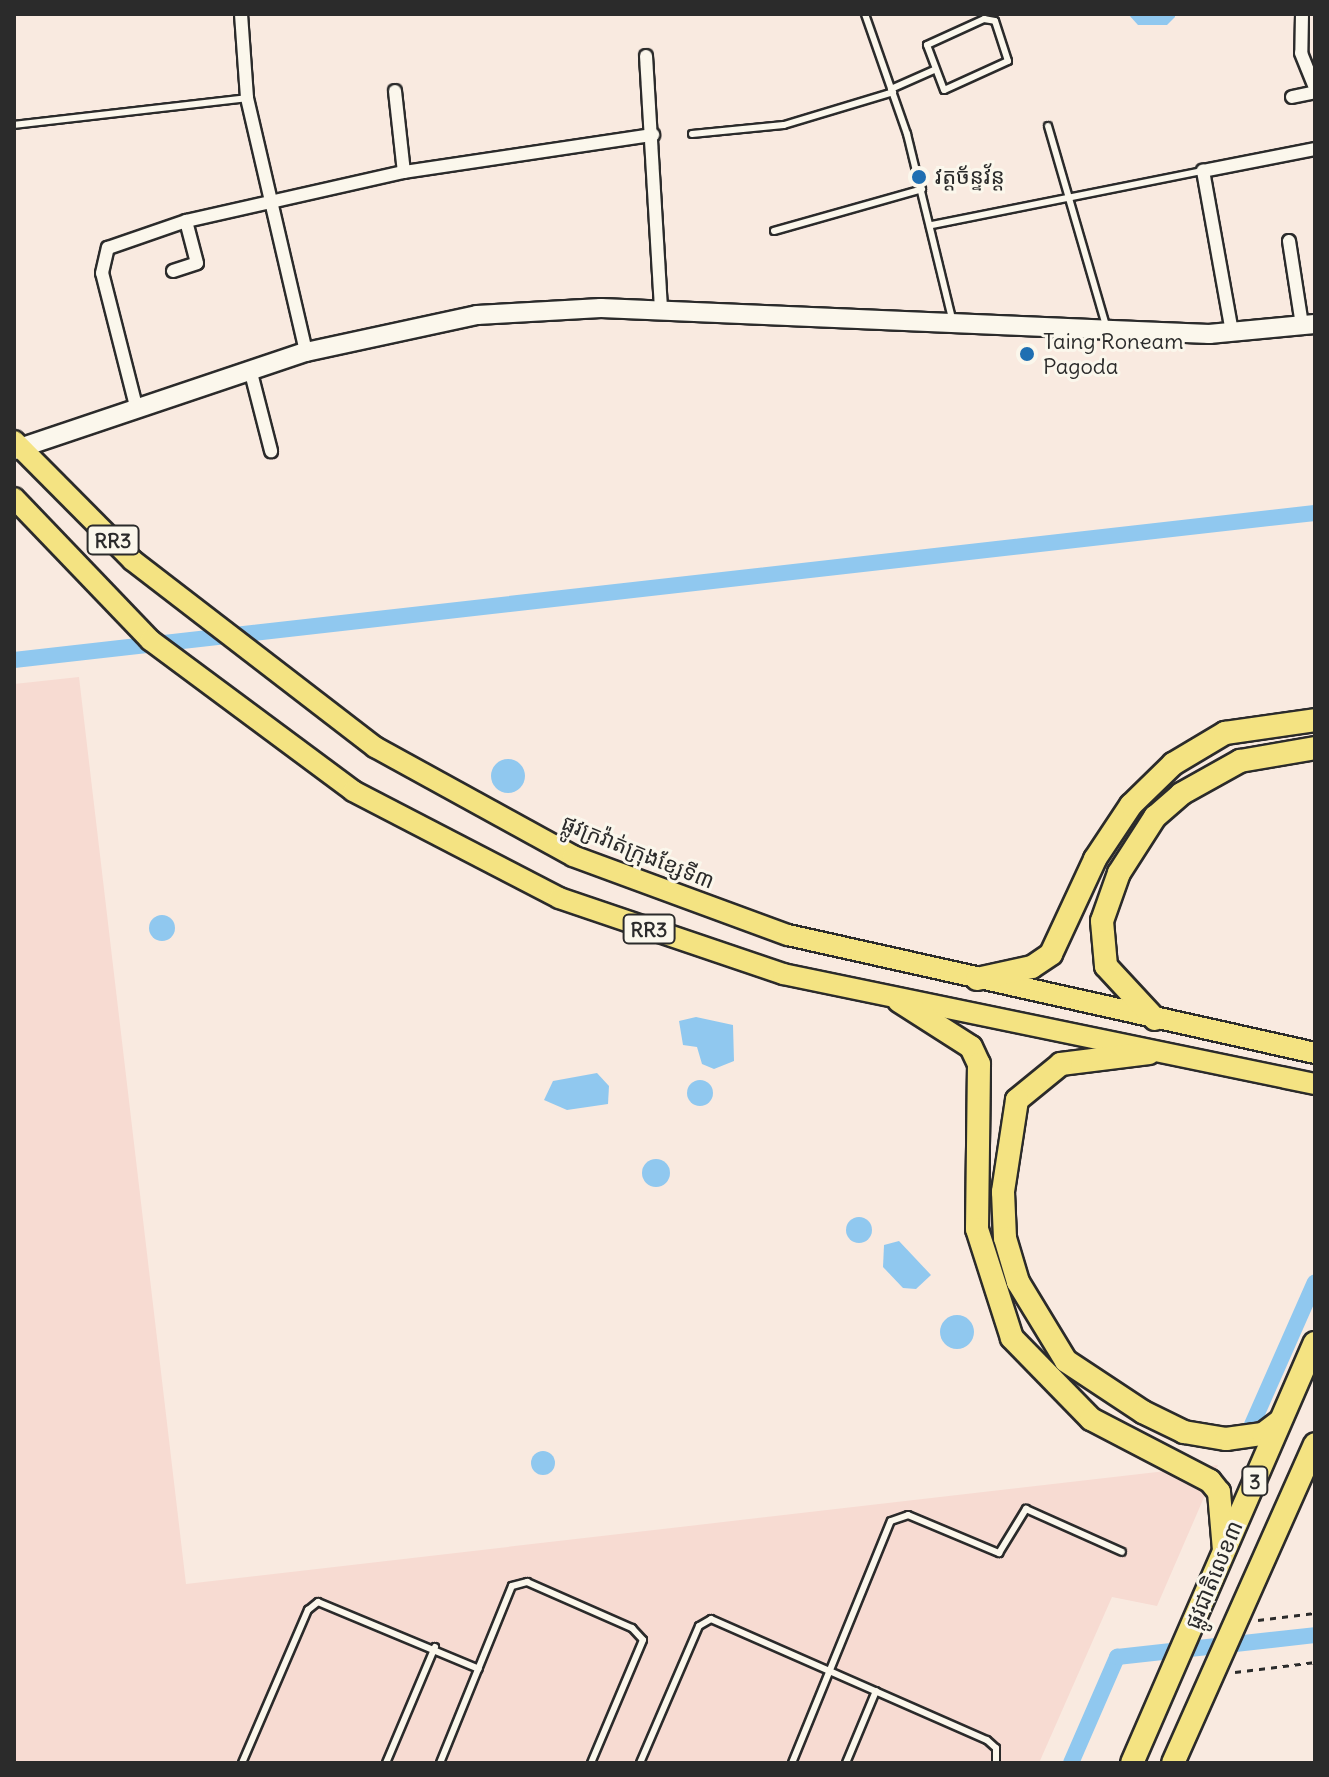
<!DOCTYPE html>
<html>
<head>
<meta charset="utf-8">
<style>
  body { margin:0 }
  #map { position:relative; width:1329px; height:1777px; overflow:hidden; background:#f9eae0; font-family:Delius,"Noto Sans Khmer",sans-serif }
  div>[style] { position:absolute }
  .built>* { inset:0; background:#f7dbd2 }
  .water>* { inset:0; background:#90c8ef }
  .round { border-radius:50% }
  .canal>* { height:16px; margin:-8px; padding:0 8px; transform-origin:8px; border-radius:8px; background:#90c8ef }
  .path>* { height:3px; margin-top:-1.5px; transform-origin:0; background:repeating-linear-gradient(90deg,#2b2b2b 0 6px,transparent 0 12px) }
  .roads { filter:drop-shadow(2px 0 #2b2b2b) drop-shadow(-2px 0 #2b2b2b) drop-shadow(0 2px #2b2b2b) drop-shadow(0 -2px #2b2b2b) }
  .lane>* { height:6px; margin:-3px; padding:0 3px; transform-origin:3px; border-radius:3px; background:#fbf7ec }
  .street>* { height:12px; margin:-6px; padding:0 6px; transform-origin:6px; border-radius:6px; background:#fbf7ec }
  .secondary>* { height:18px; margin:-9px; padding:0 9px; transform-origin:9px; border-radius:9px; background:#fbf7ec }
  .primary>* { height:20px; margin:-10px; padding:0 10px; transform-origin:10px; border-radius:10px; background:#f4e382 }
  .highway>* { height:22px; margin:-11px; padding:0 11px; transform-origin:11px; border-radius:11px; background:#f4e382 }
  .dots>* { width:22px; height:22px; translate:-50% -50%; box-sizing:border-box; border:4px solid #fbf7ec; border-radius:50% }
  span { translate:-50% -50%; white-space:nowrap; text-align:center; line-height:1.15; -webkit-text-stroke:6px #fbf7ec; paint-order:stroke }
  .shield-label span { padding:2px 6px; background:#fbf7ec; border:2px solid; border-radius:6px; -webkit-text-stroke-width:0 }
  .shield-label { font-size:20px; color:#2b2b2b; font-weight:700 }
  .poi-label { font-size:22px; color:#2b2b2b }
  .left { translate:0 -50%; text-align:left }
  .street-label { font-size:22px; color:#2b2b2b }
  .frame { position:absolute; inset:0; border:16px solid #2b2b2b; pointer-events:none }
</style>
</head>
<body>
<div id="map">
  <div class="built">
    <div style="clip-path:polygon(79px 677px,186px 1584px,1218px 1465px,1157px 1606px,1112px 1597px,1039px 1763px,14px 1763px,14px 684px)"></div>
  </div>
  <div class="water">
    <div style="clip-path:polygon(1128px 14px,1175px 14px,1175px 17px,1167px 25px,1138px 25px)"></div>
    <div class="round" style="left:491px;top:759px;width:34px;height:34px"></div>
    <div class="round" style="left:149px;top:915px;width:26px;height:26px"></div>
    <div style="clip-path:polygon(696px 1017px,733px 1025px,734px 1061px,714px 1069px,702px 1064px,697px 1047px,683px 1045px,679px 1021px)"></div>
    <div style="clip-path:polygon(597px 1073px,609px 1086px,608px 1104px,567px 1110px,544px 1100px,553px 1081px)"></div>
    <div class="round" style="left:687px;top:1080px;width:26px;height:26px"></div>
    <div class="round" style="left:642px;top:1159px;width:28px;height:28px"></div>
    <div class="round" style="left:846px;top:1217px;width:26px;height:26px"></div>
    <div style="clip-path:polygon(899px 1241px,931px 1275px,916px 1289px,903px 1288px,883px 1267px,884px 1245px)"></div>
    <div class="round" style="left:940px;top:1315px;width:34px;height:34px"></div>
    <div class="round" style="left:531px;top:1451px;width:24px;height:24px"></div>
  </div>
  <div class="canal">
    <div style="left:14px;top:660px;width:1309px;rotate:-6.45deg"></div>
    <div style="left:1251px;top:1427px;width:158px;rotate:-66.2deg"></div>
    <div style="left:1071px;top:1763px;width:116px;rotate:-66.5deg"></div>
    <div style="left:1117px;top:1657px;width:199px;rotate:-6.3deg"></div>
  </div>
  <div class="path">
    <div style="left:1258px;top:1620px;width:57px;rotate:-7deg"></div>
    <div style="left:1235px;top:1672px;width:81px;rotate:-7.1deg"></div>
  </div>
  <div class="roads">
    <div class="lane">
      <div style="left:865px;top:14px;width:127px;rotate:70.7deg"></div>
      <div style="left:907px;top:134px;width:190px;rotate:76.3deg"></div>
      <div style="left:984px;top:19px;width:11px;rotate:10deg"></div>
      <div style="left:995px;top:21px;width:42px;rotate:72deg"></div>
      <div style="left:1008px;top:61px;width:70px;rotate:155.6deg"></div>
      <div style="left:944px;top:90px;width:48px;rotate:-110.7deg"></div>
      <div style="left:927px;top:45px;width:63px;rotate:-24.5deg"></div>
      <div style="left:891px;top:89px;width:47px;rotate:-23.8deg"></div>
      <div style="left:14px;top:125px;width:235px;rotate:-6.6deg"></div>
      <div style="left:1048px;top:126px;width:208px;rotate:73.8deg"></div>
      <div style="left:692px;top:134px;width:92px;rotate:-5.6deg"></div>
      <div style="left:784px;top:125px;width:114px;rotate:-16.8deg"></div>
      <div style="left:932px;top:225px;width:276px;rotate:-11.3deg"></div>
      <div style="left:774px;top:231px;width:154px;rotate:-15.8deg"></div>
      <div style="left:242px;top:1763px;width:167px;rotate:-66.7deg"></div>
      <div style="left:308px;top:1610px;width:13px;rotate:-39deg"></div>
      <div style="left:318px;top:1602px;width:174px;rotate:22.6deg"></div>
      <div style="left:386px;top:1763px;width:126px;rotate:-67.1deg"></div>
      <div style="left:440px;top:1763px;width:191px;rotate:-67.9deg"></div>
      <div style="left:512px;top:1586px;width:16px;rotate:-15deg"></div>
      <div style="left:527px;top:1582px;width:115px;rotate:23.7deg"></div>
      <div style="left:632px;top:1628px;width:16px;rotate:47deg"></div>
      <div style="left:643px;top:1640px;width:134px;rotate:112.9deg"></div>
      <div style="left:640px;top:1763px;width:149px;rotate:-66.7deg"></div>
      <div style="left:699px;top:1626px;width:14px;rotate:-30deg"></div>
      <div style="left:711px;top:1619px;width:301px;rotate:23.7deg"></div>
      <div style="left:987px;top:1740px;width:12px;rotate:42deg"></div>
      <div style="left:996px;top:1748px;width:15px;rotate:90deg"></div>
      <div style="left:792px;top:1763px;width:261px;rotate:-67.8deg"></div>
      <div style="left:891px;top:1521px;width:18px;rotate:-19deg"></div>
      <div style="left:908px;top:1515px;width:99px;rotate:22.7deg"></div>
      <div style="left:999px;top:1553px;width:52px;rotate:-58.5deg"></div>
      <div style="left:1026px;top:1509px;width:105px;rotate:24.1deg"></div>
      <div style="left:846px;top:1763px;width:78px;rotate:-67.4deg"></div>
    </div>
    <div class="street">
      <div style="left:241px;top:14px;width:84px;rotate:85.9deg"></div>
      <div style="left:247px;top:98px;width:261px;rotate:76.9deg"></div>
      <div style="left:1302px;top:14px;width:39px;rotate:91deg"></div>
      <div style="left:1301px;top:53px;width:37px;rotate:68deg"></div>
      <div style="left:646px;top:56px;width:254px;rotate:86.6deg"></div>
      <div style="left:395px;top:91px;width:81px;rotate:83.7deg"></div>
      <div style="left:1292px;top:97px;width:24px;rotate:-12deg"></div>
      <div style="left:1289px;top:241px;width:85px;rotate:81.2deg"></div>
      <div style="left:173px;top:271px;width:25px;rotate:-18deg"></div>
      <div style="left:197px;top:263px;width:43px;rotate:-104.7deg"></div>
      <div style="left:1232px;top:332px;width:164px;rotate:-100.2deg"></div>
      <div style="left:1203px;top:171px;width:114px;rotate:-11.1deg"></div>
      <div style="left:250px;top:369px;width:85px;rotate:75.6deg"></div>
      <div style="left:136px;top:406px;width:137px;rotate:-104.3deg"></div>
      <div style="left:102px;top:273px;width:26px;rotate:-77deg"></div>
      <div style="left:108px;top:248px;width:83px;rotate:-19.1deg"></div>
      <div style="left:186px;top:221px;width:223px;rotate:-12.7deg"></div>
      <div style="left:404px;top:172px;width:252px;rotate:-8.5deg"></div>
    </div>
    <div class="secondary">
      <div style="left:14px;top:450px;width:308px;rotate:-18.6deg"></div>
      <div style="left:306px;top:352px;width:175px;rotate:-12.2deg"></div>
      <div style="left:477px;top:315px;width:124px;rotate:-3.2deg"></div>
      <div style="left:601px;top:308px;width:609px;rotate:2.45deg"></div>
      <div style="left:1209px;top:334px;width:106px;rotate:-5.4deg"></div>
    </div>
    <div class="primary">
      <div style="left:14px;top:441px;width:168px;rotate:45.2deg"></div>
      <div style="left:132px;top:560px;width:307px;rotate:37.6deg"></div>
      <div style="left:375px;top:747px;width:226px;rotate:28.8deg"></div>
      <div style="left:573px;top:856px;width:229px;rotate:20.2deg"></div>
      <div style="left:788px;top:935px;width:540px;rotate:12.62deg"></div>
      <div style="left:14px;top:498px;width:197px;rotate:46.2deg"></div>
      <div style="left:150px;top:640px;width:253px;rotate:36.6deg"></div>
      <div style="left:353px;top:791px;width:232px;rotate:27.4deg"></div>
      <div style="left:559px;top:898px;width:237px;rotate:18.7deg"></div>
      <div style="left:783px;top:974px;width:543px;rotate:11.68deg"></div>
    </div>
    <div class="highway">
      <div style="left:977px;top:979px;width:56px;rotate:-12.3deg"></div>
      <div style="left:1032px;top:967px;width:23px;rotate:-34deg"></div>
      <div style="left:1051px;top:954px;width:105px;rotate:-65.1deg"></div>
      <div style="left:1095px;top:859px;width:65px;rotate:-56.3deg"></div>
      <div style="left:1131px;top:805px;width:59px;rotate:-44.3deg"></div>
      <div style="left:1173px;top:764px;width:61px;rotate:-30.8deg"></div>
      <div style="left:1225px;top:733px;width:91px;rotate:-8.2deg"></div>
      <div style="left:899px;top:1001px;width:85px;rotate:32.6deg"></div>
      <div style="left:971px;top:1047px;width:19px;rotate:65deg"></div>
      <div style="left:979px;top:1064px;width:165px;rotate:90.7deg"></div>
      <div style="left:977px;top:1229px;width:114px;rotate:72.2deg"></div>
      <div style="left:1012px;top:1338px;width:113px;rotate:45.7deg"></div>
      <div style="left:1091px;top:1419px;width:134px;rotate:27.5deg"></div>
      <div style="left:1210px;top:1481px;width:14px;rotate:51deg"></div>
      <div style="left:1219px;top:1492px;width:58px;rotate:85.1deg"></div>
      <div style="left:1155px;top:1019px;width:72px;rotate:-132.8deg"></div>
      <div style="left:1106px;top:966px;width:45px;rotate:-95.1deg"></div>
      <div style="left:1102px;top:921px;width:51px;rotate:-70.5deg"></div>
      <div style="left:1119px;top:873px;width:67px;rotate:-57.3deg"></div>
      <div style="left:1155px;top:817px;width:35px;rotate:-41deg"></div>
      <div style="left:1181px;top:794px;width:68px;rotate:-29.2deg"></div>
      <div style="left:1240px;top:761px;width:76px;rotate:-9.8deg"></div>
      <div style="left:1149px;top:1053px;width:89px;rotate:172.9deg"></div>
      <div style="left:1061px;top:1064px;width:57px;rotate:140.7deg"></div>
      <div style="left:1017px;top:1100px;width:93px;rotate:98.7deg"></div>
      <div style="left:1003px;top:1192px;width:46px;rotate:87.5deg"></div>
      <div style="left:1005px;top:1238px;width:46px;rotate:73.5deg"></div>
      <div style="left:1018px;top:1282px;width:92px;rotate:58.7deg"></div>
      <div style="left:1066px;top:1361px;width:92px;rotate:33.5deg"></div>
      <div style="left:1143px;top:1412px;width:46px;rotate:26deg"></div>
      <div style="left:1184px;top:1432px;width:43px;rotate:9.5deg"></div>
      <div style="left:1226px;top:1439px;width:37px;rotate:-8deg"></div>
      <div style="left:1263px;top:1434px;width:21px;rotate:-37deg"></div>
      <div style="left:1132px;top:1763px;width:458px;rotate:-66.5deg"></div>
      <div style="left:1173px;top:1763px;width:349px;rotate:-66deg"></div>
    </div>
  </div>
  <div class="dots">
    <div style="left:919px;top:177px;background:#1f6fb2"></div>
    <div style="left:1027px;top:354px;background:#1f6fb2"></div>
  </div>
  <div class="shield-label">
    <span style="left:113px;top:540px">RR3</span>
    <span style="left:649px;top:929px">RR3</span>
    <span style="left:1255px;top:1481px">3</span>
  </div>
  <div class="poi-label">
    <span class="left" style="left:935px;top:177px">វត្តច័ន្ទវ័ន្ត</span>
    <span class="left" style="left:1043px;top:354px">Taing Roneam<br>Pagoda</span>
  </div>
  <div class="street-label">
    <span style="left:638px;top:852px;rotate:22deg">ផ្លូវក្រវ៉ាត់ក្រុងខ្សែទី៣</span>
    <span style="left:1214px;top:1575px;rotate:-67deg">ផ្លូវជាតិលេខ៣</span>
  </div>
  <div class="frame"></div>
</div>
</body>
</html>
